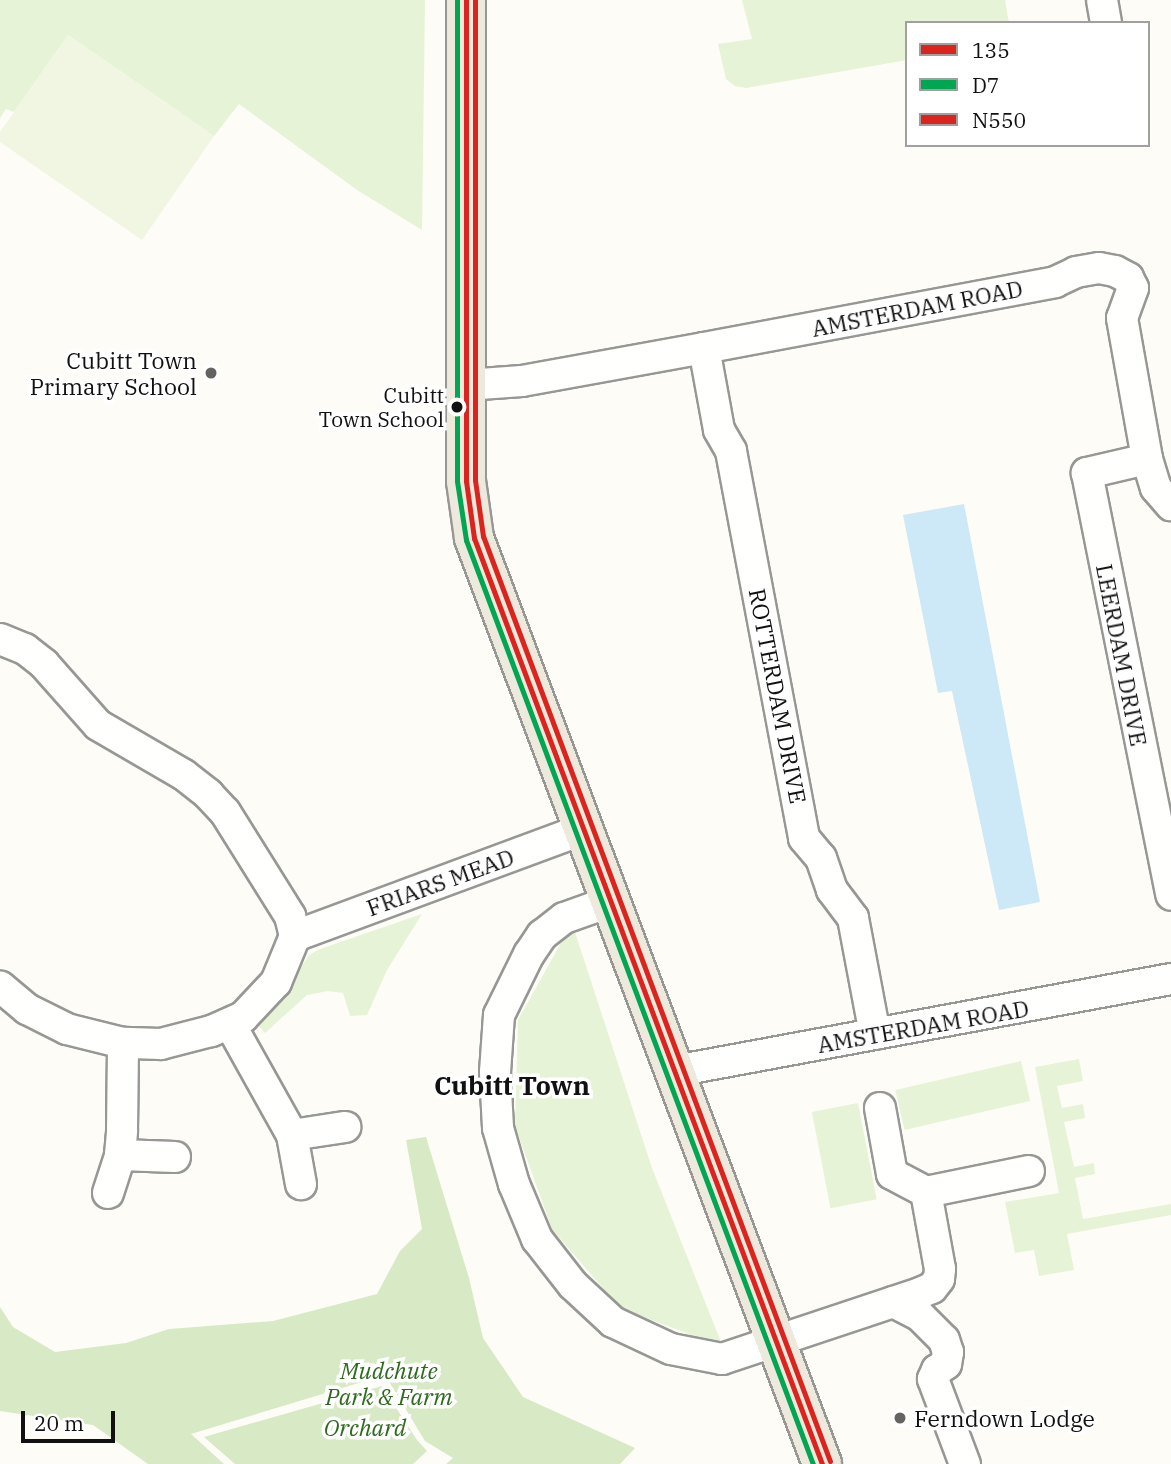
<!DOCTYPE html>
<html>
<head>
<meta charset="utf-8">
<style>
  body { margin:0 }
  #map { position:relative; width:1171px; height:1464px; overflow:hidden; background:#fdfcf7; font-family:"IBM Plex Serif",serif }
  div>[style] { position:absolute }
  .green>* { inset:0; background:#e7f3d7; transform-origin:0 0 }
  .forest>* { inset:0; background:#d8eac5 }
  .pitch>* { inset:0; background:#f0f6e1 }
  .water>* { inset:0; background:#cde8f7 }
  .roads { filter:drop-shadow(2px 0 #979795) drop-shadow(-2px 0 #979795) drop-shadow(0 2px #979795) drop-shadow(0 -2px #979795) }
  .minor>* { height:30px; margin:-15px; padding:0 15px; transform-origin:15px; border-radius:15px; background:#fffffe }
  .major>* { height:38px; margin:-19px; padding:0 19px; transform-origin:19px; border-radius:19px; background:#ede9dc }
  .bus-1>* { height:5px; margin:-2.5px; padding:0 2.5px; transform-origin:2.5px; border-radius:2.5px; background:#dc241f }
  .bus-2>* { height:5px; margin:-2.5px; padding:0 2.5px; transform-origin:2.5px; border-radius:2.5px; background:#00a651 }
  .bus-3>* { height:5px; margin:-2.5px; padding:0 2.5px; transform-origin:2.5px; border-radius:2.5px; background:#dc241f }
  .dots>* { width:19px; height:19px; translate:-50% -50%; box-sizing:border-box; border:4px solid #fff; border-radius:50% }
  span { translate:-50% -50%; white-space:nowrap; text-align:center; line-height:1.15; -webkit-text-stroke:7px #fff; paint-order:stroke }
  .bus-label { font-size:21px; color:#111 }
  .right { translate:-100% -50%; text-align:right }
  .street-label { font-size:23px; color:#111 }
  .poi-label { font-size:23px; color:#111 }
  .left { translate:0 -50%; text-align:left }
  .park-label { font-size:23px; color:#2f6b1f; font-style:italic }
  .quarter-label { font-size:26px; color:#111; font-weight:700 }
  .legend { position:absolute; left:905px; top:21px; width:245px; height:126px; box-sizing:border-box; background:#fff; border:2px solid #a0a0a0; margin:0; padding:9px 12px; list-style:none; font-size:21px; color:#111 }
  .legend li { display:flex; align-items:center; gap:14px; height:35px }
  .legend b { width:35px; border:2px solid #a0a0a0 }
  .scale { position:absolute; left:21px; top:1411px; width:94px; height:32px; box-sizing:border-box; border:4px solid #111; border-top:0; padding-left:9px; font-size:21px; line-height:24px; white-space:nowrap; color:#111; -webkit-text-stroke:5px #fff; paint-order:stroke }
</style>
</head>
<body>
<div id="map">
  <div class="green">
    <div style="clip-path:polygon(0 0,425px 0,422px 230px,357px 190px,239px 104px,214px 136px,68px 35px,14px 112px,6px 109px,0 118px)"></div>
    <div style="clip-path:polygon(742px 0,1005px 0,1009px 23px,907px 23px,907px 60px,746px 88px,735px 86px,726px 79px,718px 44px,752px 39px)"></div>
    <div style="clip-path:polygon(422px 914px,387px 970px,367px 1015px,350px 1016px,343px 993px,328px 991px,307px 995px,265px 1033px,257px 1024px,286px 991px,309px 955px,320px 949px)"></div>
    <div style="clip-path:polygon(572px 923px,652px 1168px,723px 1347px,620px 1308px,552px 1229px,515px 1126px,518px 1020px)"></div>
    <div style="clip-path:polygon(1079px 1059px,1083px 1081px,1057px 1086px,1062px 1108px,1083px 1104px,1085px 1118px,1064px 1122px,1074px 1167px,1094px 1163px,1095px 1174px,1075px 1178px,1083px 1219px,1171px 1204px,1171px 1215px,1067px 1234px,1074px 1270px,1039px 1276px,1034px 1250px,1015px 1253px,1005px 1202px,1059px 1193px,1035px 1067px)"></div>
    <div style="left:1021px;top:1061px;width:41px;height:129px;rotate:77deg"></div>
    <div style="left:858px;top:1103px;width:98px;height:47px;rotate:79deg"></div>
  </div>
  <div class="forest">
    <div style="clip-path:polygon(426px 1137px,469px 1278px,483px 1338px,523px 1397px,635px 1448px,620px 1464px,446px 1464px,453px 1458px,425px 1441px,385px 1375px,191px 1434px,224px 1464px,148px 1464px,93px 1425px,0 1411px,0 1307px,13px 1327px,55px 1352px,126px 1343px,169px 1329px,273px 1321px,377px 1294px,400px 1251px,422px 1229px,406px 1140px)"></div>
    <div style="clip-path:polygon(382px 1386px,417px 1440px,427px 1451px,413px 1464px,235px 1464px,204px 1437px)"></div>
  </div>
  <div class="pitch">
    <div style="clip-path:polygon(68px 35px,214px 136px,142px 240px,0 142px,0 132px)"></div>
  </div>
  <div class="water">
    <div style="clip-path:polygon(964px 504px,1040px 902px,999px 910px,952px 691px,938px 693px,903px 515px)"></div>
  </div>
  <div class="roads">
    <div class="minor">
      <div style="left:1102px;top:0;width:23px;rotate:80deg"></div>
      <div style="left:704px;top:348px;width:83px;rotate:79.6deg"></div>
      <div style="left:719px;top:430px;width:24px;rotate:60deg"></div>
      <div style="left:731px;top:451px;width:394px;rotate:79.3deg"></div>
      <div style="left:804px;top:838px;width:26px;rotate:50deg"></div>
      <div style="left:821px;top:858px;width:34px;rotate:71deg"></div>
      <div style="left:832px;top:890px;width:35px;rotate:53deg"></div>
      <div style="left:853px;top:918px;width:118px;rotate:79.3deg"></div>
      <div style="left:466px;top:385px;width:56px;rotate:-4.1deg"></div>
      <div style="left:522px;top:381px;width:185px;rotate:-10.3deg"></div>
      <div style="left:704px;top:348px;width:357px;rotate:-10.6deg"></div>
      <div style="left:1055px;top:282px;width:23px;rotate:-25deg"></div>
      <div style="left:1076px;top:272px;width:23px;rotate:-10deg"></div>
      <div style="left:1099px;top:268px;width:16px;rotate:11deg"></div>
      <div style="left:1115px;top:271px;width:15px;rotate:28deg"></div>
      <div style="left:1128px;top:278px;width:11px;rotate:63deg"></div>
      <div style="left:1133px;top:288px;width:32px;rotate:110deg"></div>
      <div style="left:1122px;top:318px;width:143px;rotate:79.9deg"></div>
      <div style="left:1147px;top:459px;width:30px;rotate:73deg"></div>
      <div style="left:1156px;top:488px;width:23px;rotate:49deg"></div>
      <div style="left:1147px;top:459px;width:62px;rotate:166.9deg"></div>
      <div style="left:1087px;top:473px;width:430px;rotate:78.7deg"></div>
      <div style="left:0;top:639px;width:27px;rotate:22deg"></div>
      <div style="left:25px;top:649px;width:24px;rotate:38deg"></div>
      <div style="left:44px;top:664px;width:81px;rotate:48.5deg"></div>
      <div style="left:98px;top:725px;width:99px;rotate:30.2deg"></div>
      <div style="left:184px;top:775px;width:31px;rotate:38deg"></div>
      <div style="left:208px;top:794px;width:25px;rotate:47deg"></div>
      <div style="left:225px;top:812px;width:123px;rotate:58deg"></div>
      <div style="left:290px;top:916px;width:21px;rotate:76deg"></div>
      <div style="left:295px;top:936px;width:50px;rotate:112.4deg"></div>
      <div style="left:276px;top:982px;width:48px;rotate:133.3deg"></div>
      <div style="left:243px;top:1017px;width:35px;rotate:156deg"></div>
      <div style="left:211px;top:1031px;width:52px;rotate:165.4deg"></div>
      <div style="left:161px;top:1044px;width:38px;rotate:-178deg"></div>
      <div style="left:123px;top:1043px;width:58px;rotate:-166deg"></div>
      <div style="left:67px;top:1029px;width:45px;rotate:-153.4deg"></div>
      <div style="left:27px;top:1009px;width:35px;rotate:-140deg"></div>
      <div style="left:612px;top:901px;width:51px;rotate:160.5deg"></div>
      <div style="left:564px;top:918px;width:28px;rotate:142deg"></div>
      <div style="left:542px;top:935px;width:23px;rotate:124deg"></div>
      <div style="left:529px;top:954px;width:68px;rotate:116.2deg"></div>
      <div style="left:499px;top:1015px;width:57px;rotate:94deg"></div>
      <div style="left:495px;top:1072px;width:56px;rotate:86.9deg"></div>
      <div style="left:498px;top:1128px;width:58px;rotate:74.1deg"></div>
      <div style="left:514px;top:1184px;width:60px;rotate:67.3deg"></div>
      <div style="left:537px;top:1239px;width:58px;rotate:52deg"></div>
      <div style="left:573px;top:1285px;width:54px;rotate:42.8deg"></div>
      <div style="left:613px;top:1322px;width:64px;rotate:25deg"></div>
      <div style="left:671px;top:1349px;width:52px;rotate:11.1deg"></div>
      <div style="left:722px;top:1359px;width:209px;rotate:-18.4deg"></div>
      <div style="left:920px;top:1293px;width:13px;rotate:-23deg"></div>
      <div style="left:932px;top:1288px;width:11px;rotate:-52deg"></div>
      <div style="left:939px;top:1279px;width:10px;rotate:-84deg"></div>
      <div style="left:940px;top:1269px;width:78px;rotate:-100.3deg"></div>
      <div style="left:926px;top:1192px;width:105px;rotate:-11.5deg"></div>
      <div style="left:295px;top:936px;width:308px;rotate:-20.3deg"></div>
      <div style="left:230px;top:1024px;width:127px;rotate:60.8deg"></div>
      <div style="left:292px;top:1135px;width:50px;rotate:79.6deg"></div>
      <div style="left:675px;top:1071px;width:504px;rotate:-10.51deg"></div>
      <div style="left:880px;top:1108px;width:67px;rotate:79.7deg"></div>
      <div style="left:892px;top:1174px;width:38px;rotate:28deg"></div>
      <div style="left:292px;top:1135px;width:54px;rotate:-8.6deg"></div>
      <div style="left:120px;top:1155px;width:55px;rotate:2.1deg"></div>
      <div style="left:108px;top:1193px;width:40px;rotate:-72deg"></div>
      <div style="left:120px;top:1155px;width:25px;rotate:-85deg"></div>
      <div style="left:122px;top:1130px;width:87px;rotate:-89.3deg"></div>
      <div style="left:893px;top:1302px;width:29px;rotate:27deg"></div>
      <div style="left:919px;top:1315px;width:35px;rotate:45deg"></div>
      <div style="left:944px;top:1340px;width:13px;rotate:72deg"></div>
      <div style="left:948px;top:1352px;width:12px;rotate:99deg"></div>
      <div style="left:946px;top:1364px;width:11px;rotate:146deg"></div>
      <div style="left:937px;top:1370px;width:10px;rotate:114deg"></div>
      <div style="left:933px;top:1379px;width:91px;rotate:69.4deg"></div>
    </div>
    <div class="major">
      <div style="left:466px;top:0;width:481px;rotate:90deg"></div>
      <div style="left:466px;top:481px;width:58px;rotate:82deg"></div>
      <div style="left:474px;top:538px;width:989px;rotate:69.4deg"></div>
    </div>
  </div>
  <div class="bus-1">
    <div style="left:466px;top:0;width:481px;rotate:90deg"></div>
    <div style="left:466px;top:481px;width:58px;rotate:82deg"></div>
    <div style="left:474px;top:538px;width:989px;rotate:69.4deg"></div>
  </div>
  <div class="bus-2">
    <div style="left:457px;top:0;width:481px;rotate:90deg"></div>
    <div style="left:457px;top:481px;width:60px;rotate:81.3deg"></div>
    <div style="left:466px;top:540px;width:987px;rotate:69.42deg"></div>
  </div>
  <div class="bus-3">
    <div style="left:475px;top:0;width:480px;rotate:90deg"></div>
    <div style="left:475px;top:480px;width:57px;rotate:81.9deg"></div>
    <div style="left:483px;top:536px;width:988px;rotate:69.44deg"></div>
  </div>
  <div class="dots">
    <div style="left:211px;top:373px;background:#646362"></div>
    <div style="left:457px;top:407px;background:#111"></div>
    <div style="left:900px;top:1418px;background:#646362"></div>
  </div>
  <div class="bus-label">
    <span class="right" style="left:444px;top:407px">Cubitt<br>Town School</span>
  </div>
  <div class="street-label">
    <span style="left:917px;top:308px;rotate:-11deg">AMSTERDAM ROAD</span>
    <span style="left:1122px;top:655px;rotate:79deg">LEERDAM DRIVE</span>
    <span style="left:778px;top:696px;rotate:79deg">ROTTERDAM DRIVE</span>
    <span style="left:440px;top:882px;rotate:-20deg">FRIARS MEAD</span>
    <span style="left:923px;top:1026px;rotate:-10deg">AMSTERDAM ROAD</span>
  </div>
  <div class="poi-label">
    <span class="right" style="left:197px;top:373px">Cubitt Town<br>Primary School</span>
    <span class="left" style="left:914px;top:1418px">Ferndown Lodge</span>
  </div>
  <div class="park-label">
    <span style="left:389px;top:1383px">Mudchute<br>Park &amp; Farm</span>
    <span style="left:365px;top:1427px">Orchard</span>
  </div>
  <div class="quarter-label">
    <span style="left:512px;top:1086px">Cubitt Town</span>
  </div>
  <ul class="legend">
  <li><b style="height:9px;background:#dc241f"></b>135</li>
  <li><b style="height:9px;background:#00a651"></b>D7</li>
  <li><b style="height:9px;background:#dc241f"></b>N550</li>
  </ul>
  <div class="scale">20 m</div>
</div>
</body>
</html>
